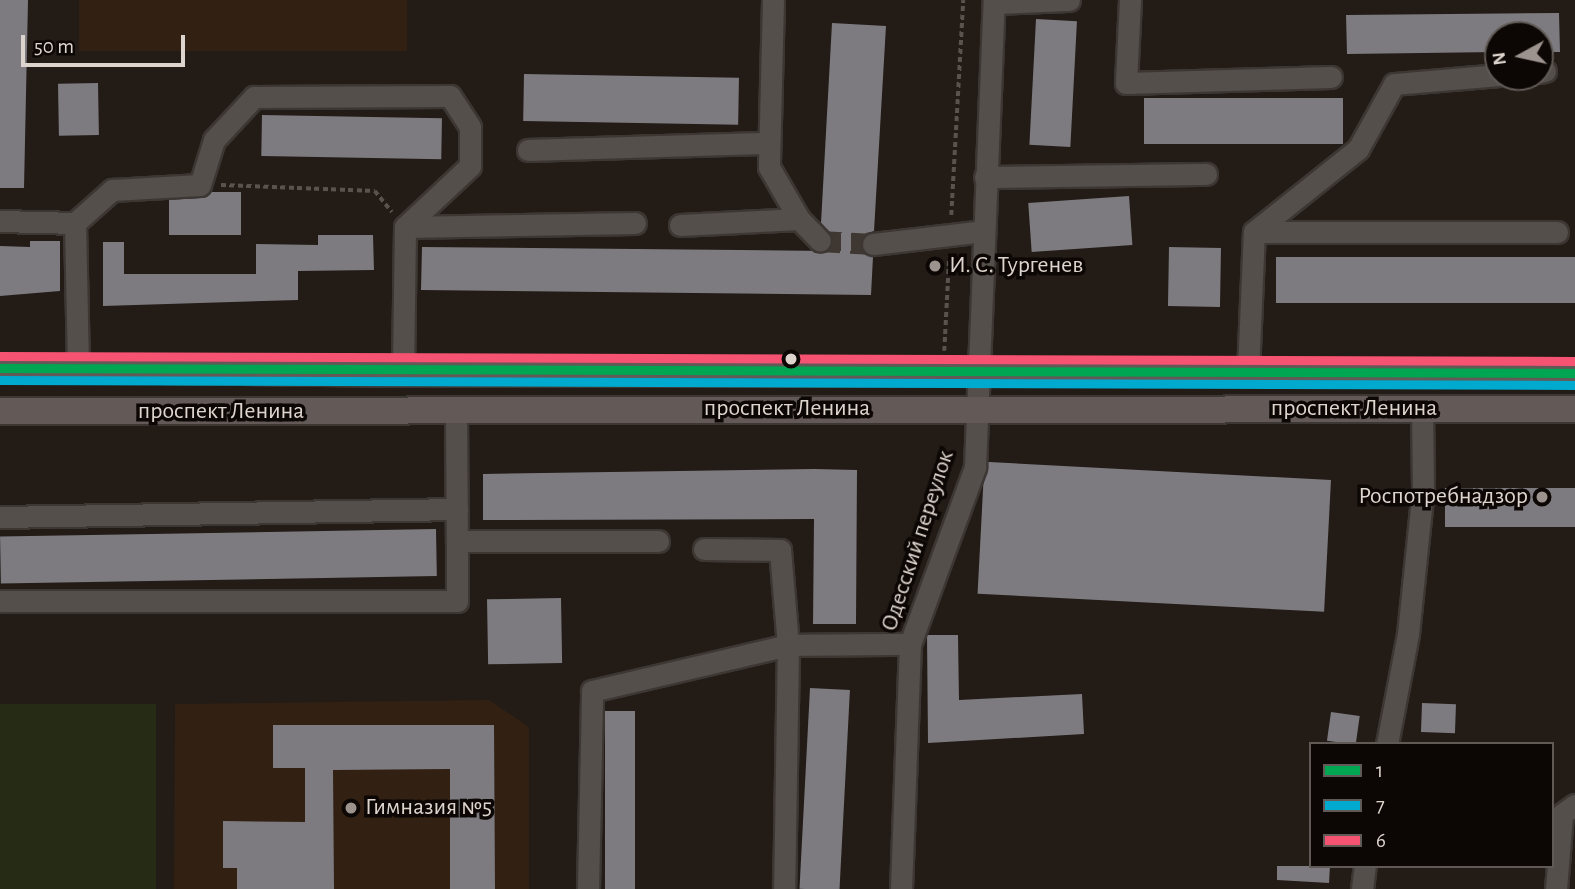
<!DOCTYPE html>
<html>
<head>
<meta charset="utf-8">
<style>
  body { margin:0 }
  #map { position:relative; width:1575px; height:889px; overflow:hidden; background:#221b16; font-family:"Alegreya Sans",sans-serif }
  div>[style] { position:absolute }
  .built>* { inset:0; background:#322113; transform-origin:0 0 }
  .green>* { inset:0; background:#262b16; transform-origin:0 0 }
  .building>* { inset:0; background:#7d7b80; transform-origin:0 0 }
  .minor-tunnel>* { height:21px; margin-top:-10.5px; transform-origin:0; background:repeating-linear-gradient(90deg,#3e3732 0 21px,transparent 0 31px) }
  .path>* { height:3.5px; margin-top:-1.75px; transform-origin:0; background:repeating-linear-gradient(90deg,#58534f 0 5px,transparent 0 8.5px) }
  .roads { filter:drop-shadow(2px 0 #3d3734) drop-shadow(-2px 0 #3d3734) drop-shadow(0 2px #3d3734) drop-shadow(0 -2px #3d3734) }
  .minor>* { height:21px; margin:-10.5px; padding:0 10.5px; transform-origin:10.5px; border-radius:10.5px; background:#554f4b }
  .major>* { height:26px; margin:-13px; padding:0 13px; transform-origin:13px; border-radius:13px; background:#635957 }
  .bus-1>* { height:9px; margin:-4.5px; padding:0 4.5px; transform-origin:4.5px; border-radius:4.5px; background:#00a651 }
  .bus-2>* { height:9px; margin:-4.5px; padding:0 4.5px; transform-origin:4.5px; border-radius:4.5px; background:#00a9ce }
  .bus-3>* { height:9px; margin:-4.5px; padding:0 4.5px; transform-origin:4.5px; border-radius:4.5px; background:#f65372 }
  .dots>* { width:19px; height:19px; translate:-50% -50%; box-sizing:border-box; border:4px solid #0c0704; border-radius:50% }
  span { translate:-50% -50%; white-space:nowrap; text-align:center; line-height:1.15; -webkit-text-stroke:7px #0c0704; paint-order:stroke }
  .poi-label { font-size:24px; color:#ded4ce }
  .left { translate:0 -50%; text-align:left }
  .right { translate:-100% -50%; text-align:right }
  .street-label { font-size:24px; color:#ded4ce }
  .legend { position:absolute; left:1309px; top:742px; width:245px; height:126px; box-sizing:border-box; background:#0c0704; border:2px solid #605955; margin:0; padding:9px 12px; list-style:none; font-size:21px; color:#ded4ce }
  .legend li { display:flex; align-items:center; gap:14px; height:35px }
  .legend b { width:35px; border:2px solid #605955 }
  .north { position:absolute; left:1484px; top:21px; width:70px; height:70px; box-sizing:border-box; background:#0c0704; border:2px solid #605955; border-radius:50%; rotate:262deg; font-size:19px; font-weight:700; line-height:28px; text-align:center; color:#ded4ce }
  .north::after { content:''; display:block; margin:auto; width:24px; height:32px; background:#9c938e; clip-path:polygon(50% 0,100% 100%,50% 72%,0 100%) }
  .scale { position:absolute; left:21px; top:35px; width:164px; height:32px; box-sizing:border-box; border:4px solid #ded4ce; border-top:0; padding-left:9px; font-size:21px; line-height:24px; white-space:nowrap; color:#ded4ce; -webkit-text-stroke:5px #0c0704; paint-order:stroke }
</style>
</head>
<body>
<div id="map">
  <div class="built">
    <div style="left:79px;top:0;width:328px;height:51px"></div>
    <div style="clip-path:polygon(489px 700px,529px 727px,529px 889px,174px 889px,175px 704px)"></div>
  </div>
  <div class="green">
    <div style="left:0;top:704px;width:156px;height:185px"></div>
  </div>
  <div class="building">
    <div style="clip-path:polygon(0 0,28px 0,24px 188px,0 188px)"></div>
    <div style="clip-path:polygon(1559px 13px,1560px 52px,1540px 52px,1540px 35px,1498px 35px,1498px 52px,1347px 54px,1346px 15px)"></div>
    <div style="left:1036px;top:19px;width:41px;height:126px;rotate:3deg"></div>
    <div style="clip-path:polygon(832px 23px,886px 26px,874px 231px,865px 234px,860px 245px,873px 257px,871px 295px,421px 290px,422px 247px,829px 251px,833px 237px,821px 223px)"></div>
    <div style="left:524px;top:74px;width:215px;height:47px;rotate:1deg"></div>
    <div style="left:98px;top:83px;width:52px;height:40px;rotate:89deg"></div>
    <div style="left:1144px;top:98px;width:199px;height:46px"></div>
    <div style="left:262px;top:115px;width:180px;height:41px;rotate:1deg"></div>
    <div style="clip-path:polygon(210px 192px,241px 192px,241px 235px,169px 235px,169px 200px)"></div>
    <div style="left:1129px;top:196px;width:49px;height:101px;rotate:86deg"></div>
    <div style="clip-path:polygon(318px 235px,373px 235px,374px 270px,298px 271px,298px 300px,103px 306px,103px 242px,124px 242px,124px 274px,256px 274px,256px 244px,318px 245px)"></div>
    <div style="clip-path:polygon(30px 241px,60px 241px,60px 291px,0 296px,0 246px,30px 247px)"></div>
    <div style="left:1169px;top:247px;width:52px;height:59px;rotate:1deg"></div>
    <div style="left:1276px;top:257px;width:299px;height:46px"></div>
    <div style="clip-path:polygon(814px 469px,857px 470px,856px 624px,813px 624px,814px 519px,483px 520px,483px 474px)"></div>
    <div style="left:1331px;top:480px;width:132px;height:347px;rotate:93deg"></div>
    <div style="left:1575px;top:488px;width:39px;height:130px;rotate:90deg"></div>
    <div style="left:436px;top:529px;width:47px;height:436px;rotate:89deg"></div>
    <div style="left:561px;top:598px;width:65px;height:74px;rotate:89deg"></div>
    <div style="clip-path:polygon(927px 635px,958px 635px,959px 700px,1082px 694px,1084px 734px,928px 743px)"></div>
    <div style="left:810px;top:688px;width:40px;height:201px;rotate:3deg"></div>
    <div style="left:1422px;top:703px;width:34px;height:29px;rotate:2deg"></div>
    <div style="left:605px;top:711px;width:30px;height:178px"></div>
    <div style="left:1331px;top:712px;width:29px;height:29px;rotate:8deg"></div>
    <div style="clip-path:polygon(273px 725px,494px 725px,495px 889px,450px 889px,450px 769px,333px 770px,334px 889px,237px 889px,237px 868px,223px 868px,223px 821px,305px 822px,305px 768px,273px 768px)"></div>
    <div style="clip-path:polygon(1277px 866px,1330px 866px,1329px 883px,1277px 880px)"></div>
  </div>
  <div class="minor-tunnel">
    <div style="left:820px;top:241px;width:53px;rotate:3.2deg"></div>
  </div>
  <div class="path">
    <div style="left:221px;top:185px;width:154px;rotate:2.2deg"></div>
    <div style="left:375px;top:191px;width:27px;rotate:51deg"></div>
    <div style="left:951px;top:215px;width:215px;rotate:-86.8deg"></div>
    <div style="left:944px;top:351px;width:94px;rotate:-87deg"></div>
  </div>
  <div class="roads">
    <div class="minor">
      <div style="left:773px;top:0;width:167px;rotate:91.4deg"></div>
      <div style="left:769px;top:167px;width:60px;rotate:60deg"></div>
      <div style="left:799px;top:219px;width:30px;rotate:46deg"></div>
      <div style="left:1130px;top:0;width:83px;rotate:92.8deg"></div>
      <div style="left:1126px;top:83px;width:205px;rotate:-1.7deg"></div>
      <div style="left:994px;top:3px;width:75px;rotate:-2.3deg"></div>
      <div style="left:1540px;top:72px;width:5px;rotate:-11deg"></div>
      <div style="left:528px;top:150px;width:241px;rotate:-1.7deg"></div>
      <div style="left:985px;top:177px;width:221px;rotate:-0.8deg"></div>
      <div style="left:0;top:221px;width:75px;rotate:1.5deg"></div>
      <div style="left:75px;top:223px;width:146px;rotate:88.8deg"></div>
      <div style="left:75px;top:223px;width:50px;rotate:-41.7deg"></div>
      <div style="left:112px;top:190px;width:88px;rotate:-3.3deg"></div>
      <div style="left:200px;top:185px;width:47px;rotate:-72.7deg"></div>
      <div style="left:214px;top:140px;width:59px;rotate:-47.1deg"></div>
      <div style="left:254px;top:97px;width:196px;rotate:-0.3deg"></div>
      <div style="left:450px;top:96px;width:37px;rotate:57deg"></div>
      <div style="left:470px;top:127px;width:39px;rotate:90deg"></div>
      <div style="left:470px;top:166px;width:89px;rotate:136.8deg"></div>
      <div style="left:405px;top:227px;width:146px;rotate:90.8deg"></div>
      <div style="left:680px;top:225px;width:119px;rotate:-2.9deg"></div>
      <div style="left:405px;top:227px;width:230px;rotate:-1deg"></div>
      <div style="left:1254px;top:232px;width:133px;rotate:-38.6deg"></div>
      <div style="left:1358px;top:149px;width:74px;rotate:-61deg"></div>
      <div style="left:1394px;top:84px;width:104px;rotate:-4.9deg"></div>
      <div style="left:873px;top:244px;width:111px;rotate:-6.7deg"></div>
      <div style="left:1248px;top:373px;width:141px;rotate:-87.6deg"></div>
      <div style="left:1254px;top:232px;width:303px"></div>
      <div style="left:456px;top:413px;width:128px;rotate:89.6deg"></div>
      <div style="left:457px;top:541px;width:201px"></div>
      <div style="left:0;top:517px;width:457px;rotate:-1deg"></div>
      <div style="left:704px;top:549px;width:76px;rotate:0.8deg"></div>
      <div style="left:780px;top:550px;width:95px;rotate:85.2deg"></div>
      <div style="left:788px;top:645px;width:122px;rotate:-0.5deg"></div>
      <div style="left:0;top:601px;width:457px"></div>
      <div style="left:457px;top:601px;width:60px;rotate:-90deg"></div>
      <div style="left:1387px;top:744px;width:112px;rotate:-79.2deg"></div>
      <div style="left:1408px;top:634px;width:147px;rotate:-84.1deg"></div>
      <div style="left:1423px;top:488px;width:79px;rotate:-90.7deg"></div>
      <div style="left:588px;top:889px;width:198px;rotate:-88.8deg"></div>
      <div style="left:592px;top:691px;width:201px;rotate:-13.2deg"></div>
      <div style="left:788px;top:645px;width:244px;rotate:90.9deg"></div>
      <div style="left:901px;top:889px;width:245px;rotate:-87.9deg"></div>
      <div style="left:910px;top:644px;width:189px;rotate:-69.8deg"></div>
      <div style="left:975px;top:467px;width:467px;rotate:-87.7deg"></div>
      <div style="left:1362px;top:889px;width:23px;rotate:-83deg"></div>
      <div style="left:1556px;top:889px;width:75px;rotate:-85.4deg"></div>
      <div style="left:1562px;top:814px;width:16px;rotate:-35deg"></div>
    </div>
    <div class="major">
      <div style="left:0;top:368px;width:403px;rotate:0.7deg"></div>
      <div style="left:403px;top:373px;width:1172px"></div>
      <div style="left:0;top:411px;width:1575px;rotate:-0.07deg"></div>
    </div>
  </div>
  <div class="bus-1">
    <div style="left:0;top:368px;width:1575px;rotate:0.18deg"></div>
  </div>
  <div class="bus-2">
    <div style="left:0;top:380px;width:1575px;rotate:0.18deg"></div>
  </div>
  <div class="bus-3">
    <div style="left:0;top:356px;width:1575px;rotate:0.18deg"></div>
  </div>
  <div class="dots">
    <div style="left:935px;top:266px;background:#9c938e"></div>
    <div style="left:791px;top:359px;background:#ded4ce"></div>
    <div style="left:1542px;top:497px;background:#9c938e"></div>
    <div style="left:351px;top:808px;background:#9c938e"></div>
  </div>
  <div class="poi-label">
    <span class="left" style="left:949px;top:266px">И. С. Тургенев</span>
    <span class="right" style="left:1528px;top:497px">Роспотребнадзор</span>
    <span class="left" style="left:365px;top:808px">Гимназия №5</span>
  </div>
  <div class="street-label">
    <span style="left:787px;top:409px">проспект Ленина</span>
    <span style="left:1354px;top:409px">проспект Ленина</span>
    <span style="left:221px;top:412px">проспект Ленина</span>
    <span style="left:918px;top:541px;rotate:-72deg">Одесский переулок</span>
  </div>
  <ul class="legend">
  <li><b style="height:9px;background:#00a651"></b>1</li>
  <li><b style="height:9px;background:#00a9ce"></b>7</li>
  <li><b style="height:9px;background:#f65372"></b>6</li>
  </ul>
  <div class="north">N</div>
  <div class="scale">50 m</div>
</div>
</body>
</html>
